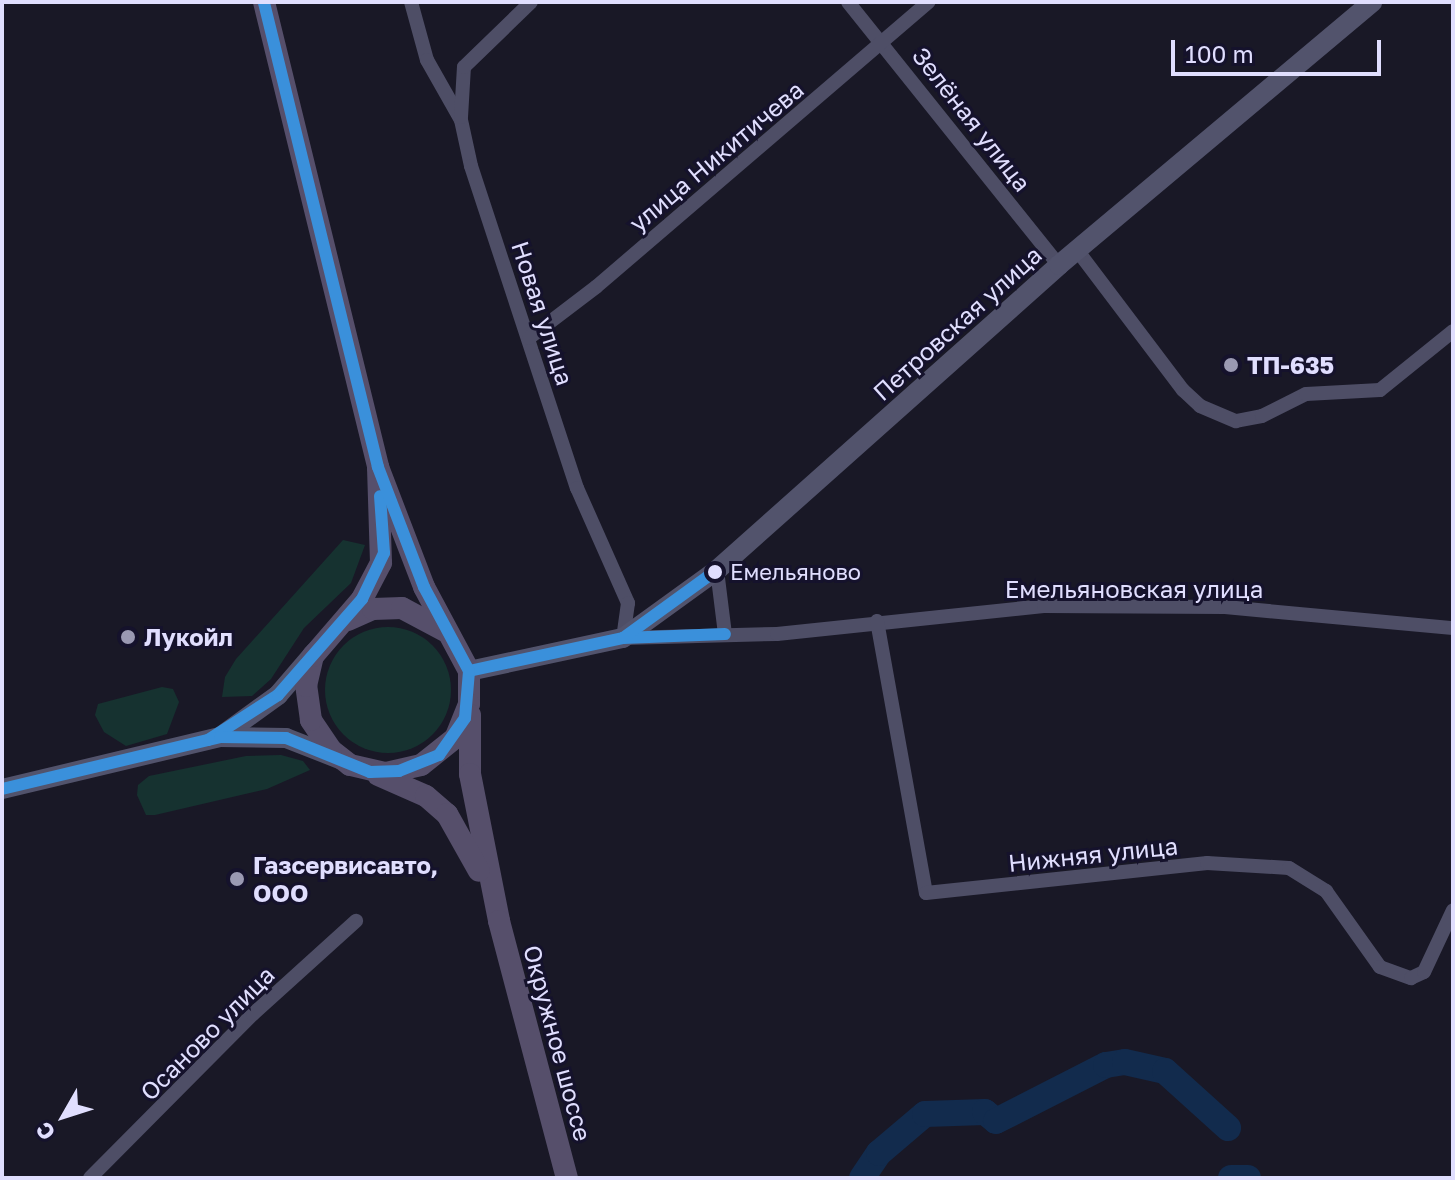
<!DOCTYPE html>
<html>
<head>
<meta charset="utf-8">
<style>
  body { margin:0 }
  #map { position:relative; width:1455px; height:1180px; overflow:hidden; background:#191826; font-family:"Golos Text",sans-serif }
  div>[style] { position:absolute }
  .green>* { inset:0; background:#163230 }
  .round { border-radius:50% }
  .river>* { height:26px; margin:-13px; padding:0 13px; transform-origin:13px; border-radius:13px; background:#122b4d }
  .street>* { height:14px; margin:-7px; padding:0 7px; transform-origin:7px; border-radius:7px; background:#4e4e66 }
  .secondary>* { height:20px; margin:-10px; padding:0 10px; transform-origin:10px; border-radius:10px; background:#52536c }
  .primary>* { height:22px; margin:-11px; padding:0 11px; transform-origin:11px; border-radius:11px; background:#564f6b }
  .bus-1>* { height:12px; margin:-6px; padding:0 6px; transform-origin:6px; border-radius:6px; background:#3a90db }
  .dots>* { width:22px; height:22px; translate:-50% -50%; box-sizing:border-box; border:4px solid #15122c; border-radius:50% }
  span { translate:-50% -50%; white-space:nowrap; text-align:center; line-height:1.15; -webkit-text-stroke:6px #15122c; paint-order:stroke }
  .bus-label { font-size:22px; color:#e0defe }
  .left { translate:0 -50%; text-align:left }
  .street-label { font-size:24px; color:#e0defe }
  .poi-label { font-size:24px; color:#e0defe; font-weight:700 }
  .frame { position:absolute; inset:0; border:4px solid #e0defe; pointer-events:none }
  .north { position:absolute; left:24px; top:1076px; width:80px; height:80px; -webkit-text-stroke:6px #15122c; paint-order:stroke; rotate:231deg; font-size:22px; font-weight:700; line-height:32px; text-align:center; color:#e0defe }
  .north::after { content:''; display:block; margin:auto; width:28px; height:36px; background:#e0defe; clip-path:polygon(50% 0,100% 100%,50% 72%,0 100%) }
  .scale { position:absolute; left:1171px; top:40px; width:210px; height:36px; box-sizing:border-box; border:4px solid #e0defe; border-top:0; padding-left:10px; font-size:24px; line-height:28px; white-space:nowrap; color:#e0defe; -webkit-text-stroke:6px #15122c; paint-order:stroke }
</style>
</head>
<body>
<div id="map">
  <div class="green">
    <div style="clip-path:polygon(343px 540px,365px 545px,351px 583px,304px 628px,271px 679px,252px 696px,222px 697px,225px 677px,236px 659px)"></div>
    <div class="round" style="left:325px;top:627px;width:126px;height:126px"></div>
    <div style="clip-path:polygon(162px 687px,173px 689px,179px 702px,167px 734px,126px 746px,104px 732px,95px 715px,98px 704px)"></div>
    <div style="clip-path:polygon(281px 755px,303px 761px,310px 770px,267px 789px,155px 815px,146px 815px,137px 795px,138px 785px,149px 776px,246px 756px)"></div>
  </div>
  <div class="river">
    <div style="left:862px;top:1178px;width:30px;rotate:-56deg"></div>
    <div style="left:879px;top:1153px;width:60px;rotate:-40.3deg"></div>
    <div style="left:925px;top:1114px;width:60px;rotate:-1.9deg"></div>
    <div style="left:985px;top:1112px;width:14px;rotate:39deg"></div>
    <div style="left:996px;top:1121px;width:123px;rotate:-27deg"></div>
    <div style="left:1106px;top:1065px;width:19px;rotate:-9deg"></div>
    <div style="left:1125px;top:1062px;width:41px;rotate:12.7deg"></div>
    <div style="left:1165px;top:1071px;width:85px;rotate:42.1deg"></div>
    <div style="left:1231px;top:1178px;width:17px"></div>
  </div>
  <div class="street">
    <div style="left:411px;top:2px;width:60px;rotate:74.6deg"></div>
    <div style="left:427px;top:60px;width:69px;rotate:60.5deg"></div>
    <div style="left:461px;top:120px;width:47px;rotate:77.7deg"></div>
    <div style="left:471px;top:166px;width:339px;rotate:71.8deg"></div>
    <div style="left:577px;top:488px;width:126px;rotate:66.1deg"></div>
    <div style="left:628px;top:603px;width:35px;rotate:98deg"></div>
    <div style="left:623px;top:638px;width:154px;rotate:-1.5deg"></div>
    <div style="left:777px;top:634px;width:268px;rotate:-6deg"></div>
    <div style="left:1044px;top:606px;width:181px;rotate:0.3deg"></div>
    <div style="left:1225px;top:607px;width:229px;rotate:5.3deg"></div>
    <div style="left:848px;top:2px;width:337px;rotate:51.3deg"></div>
    <div style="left:461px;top:117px;width:50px;rotate:-86.6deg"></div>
    <div style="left:464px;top:67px;width:93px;rotate:-44.1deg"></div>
    <div style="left:1077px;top:250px;width:176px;rotate:52.9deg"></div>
    <div style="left:1183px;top:390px;width:23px;rotate:43deg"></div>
    <div style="left:1200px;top:406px;width:39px;rotate:23deg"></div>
    <div style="left:1236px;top:421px;width:26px;rotate:-11deg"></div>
    <div style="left:1262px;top:416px;width:49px;rotate:-26.6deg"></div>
    <div style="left:1306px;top:394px;width:74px;rotate:-3.1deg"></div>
    <div style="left:1380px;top:390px;width:94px;rotate:-38.9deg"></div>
    <div style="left:529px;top:338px;width:84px;rotate:-37.3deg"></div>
    <div style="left:596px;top:287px;width:438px;rotate:-40.6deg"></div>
    <div style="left:717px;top:570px;width:64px;rotate:82.9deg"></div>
    <div style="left:877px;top:621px;width:276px;rotate:79.8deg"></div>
    <div style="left:926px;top:893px;width:283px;rotate:-6.1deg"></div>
    <div style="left:1207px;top:863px;width:82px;rotate:3.5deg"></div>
    <div style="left:1289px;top:868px;width:44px;rotate:31.9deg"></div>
    <div style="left:1326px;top:891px;width:93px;rotate:54.6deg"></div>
    <div style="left:1380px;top:967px;width:33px;rotate:20deg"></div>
    <div style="left:1411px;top:978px;width:14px;rotate:-25deg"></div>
    <div style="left:1424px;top:972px;width:68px;rotate:-64.9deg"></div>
    <div style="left:90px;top:1178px;width:231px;rotate:-45.2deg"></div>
    <div style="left:253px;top:1014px;width:139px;rotate:-42.1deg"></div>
  </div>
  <div class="secondary">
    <div style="left:469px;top:671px;width:157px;rotate:-12.1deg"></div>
    <div style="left:623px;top:638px;width:116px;rotate:-35.9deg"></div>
    <div style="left:717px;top:570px;width:458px;rotate:-41.7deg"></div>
    <div style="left:1059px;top:265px;width:409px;rotate:-40deg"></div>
    <div style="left:220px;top:737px;width:72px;rotate:-35.9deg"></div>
    <div style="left:278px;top:695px;width:57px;rotate:-49.3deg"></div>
    <div style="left:2px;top:789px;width:224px;rotate:-13.4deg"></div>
    <div style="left:220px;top:737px;width:66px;rotate:0.9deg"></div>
    <div style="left:286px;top:738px;width:58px;rotate:21.3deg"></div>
  </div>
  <div class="primary">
    <div style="left:264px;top:2px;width:479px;rotate:76.2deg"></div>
    <div style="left:378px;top:467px;width:129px;rotate:69deg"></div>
    <div style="left:424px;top:587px;width:95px;rotate:61.8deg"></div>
    <div style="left:469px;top:671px;width:33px;rotate:90deg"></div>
    <div style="left:469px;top:704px;width:37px;rotate:112deg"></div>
    <div style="left:455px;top:738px;width:43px;rotate:141.5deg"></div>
    <div style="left:421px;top:765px;width:37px;rotate:167deg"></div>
    <div style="left:385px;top:773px;width:36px;rotate:-167deg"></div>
    <div style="left:350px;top:765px;width:24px;rotate:-142deg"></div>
    <div style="left:331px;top:750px;width:36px;rotate:-124deg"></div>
    <div style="left:311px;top:720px;width:34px;rotate:-98deg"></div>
    <div style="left:306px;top:686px;width:31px;rotate:-77deg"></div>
    <div style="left:313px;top:656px;width:75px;rotate:-49.3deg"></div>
    <div style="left:362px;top:599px;width:41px;rotate:-62.2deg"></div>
    <div style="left:381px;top:563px;width:96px;rotate:-91.8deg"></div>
    <div style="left:348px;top:620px;width:27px;rotate:-24deg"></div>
    <div style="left:373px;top:609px;width:29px;rotate:-2deg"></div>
    <div style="left:402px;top:608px;width:49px;rotate:28.1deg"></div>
    <div style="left:470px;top:715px;width:59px;rotate:90deg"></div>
    <div style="left:470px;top:774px;width:150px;rotate:78.8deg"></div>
    <div style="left:499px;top:921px;width:266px;rotate:75.2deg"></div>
    <div style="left:378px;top:775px;width:52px;rotate:23.6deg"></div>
    <div style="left:426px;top:796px;width:28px;rotate:41deg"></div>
    <div style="left:447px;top:814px;width:65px;rotate:60.7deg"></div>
  </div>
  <div class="bus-1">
    <div style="left:623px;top:638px;width:102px;rotate:-2.2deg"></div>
    <div style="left:469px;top:671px;width:157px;rotate:-12.1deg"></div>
    <div style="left:623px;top:638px;width:116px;rotate:-35.9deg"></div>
    <div style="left:208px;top:740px;width:83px;rotate:-32.7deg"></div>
    <div style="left:278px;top:695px;width:128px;rotate:-48.8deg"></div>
    <div style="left:362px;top:599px;width:51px;rotate:-64.4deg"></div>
    <div style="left:384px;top:553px;width:57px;rotate:-94deg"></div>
    <div style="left:2px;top:789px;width:224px;rotate:-13.4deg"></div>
    <div style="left:220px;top:737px;width:66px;rotate:0.9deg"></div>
    <div style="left:286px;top:738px;width:91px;rotate:22deg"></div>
    <div style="left:370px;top:772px;width:29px;rotate:-2deg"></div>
    <div style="left:399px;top:771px;width:43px;rotate:-21.8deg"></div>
    <div style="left:439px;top:755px;width:45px;rotate:-54.9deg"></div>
    <div style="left:465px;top:718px;width:47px;rotate:-85.1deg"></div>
    <div style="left:469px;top:671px;width:95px;rotate:-118.2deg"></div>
    <div style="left:424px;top:587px;width:129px;rotate:-111deg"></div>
    <div style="left:378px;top:467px;width:479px;rotate:-103.8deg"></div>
  </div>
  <div class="dots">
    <div style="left:1231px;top:365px;background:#9a99b2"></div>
    <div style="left:715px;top:572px;background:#e0defe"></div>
    <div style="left:128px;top:637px;background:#9a99b2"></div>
    <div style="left:237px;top:879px;background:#9a99b2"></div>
  </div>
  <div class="bus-label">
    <span class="left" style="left:730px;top:572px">Емельяново</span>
  </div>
  <div class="street-label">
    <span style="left:972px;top:119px;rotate:52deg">Зелёная улица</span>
    <span style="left:716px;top:156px;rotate:-40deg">улица Никитичева</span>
    <span style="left:543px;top:313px;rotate:72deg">Новая улица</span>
    <span style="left:957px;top:323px;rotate:-42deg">Петровская улица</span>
    <span style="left:1134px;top:589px">Емельяновская улица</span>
    <span style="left:1093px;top:854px;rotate:-6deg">Нижняя улица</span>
    <span style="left:207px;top:1033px;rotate:-45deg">Осаново улица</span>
    <span style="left:558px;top:1043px;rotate:75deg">Окружное шоссе</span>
  </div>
  <div class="poi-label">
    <span class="left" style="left:1247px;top:365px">ТП-635</span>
    <span class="left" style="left:144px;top:637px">Лукойл</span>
    <span class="left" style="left:253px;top:879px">Газсервисавто,<br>ООО</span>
  </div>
  <div class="frame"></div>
  <div class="north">С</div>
  <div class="scale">100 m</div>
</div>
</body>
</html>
